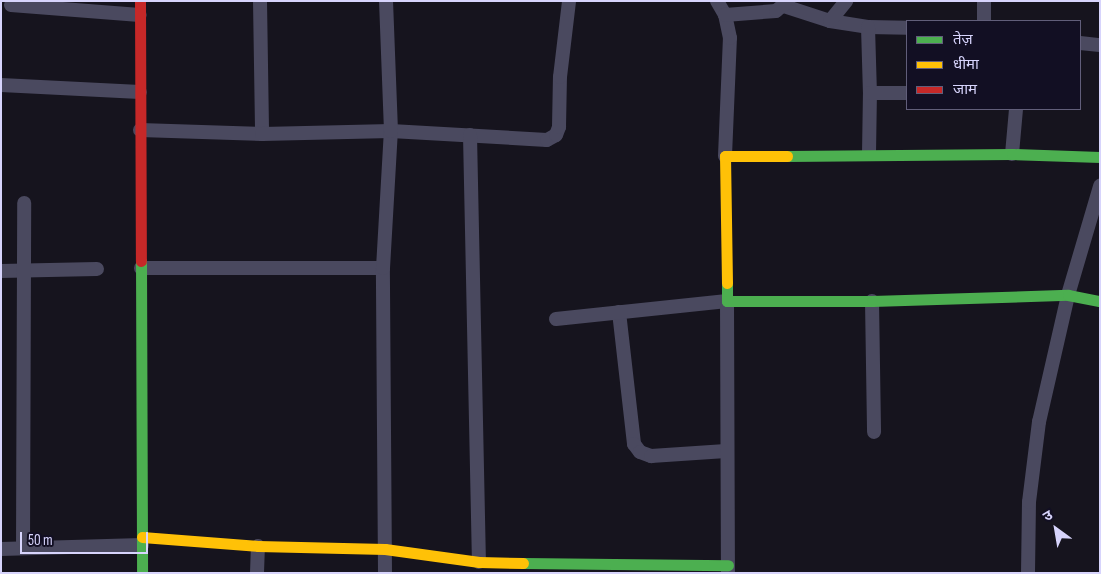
<!DOCTYPE html>
<html>
<head>
<meta charset="utf-8">
<style>
  body { margin:0 }
  #map { position:relative; width:1101px; height:574px; overflow:hidden; background:#16141e; font-family:"Sofia Sans Condensed","Noto Sans Devanagari",sans-serif }
  div>[style] { position:absolute }
  .street>* { height:14px; margin:-7px; padding:0 7px; transform-origin:7px; border-radius:7px; background:#4a495f }
  .fast>* { height:11px; margin:-5.5px; padding:0 5.5px; transform-origin:5.5px; border-radius:5.5px; background:#4caf50 }
  .slow>* { height:11px; margin:-5.5px; padding:0 5.5px; transform-origin:5.5px; border-radius:5.5px; background:#ffc107 }
  .jam>* { height:11px; margin:-5.5px; padding:0 5.5px; transform-origin:5.5px; border-radius:5.5px; background:#c62828 }
  span { translate:-50% -50%; white-space:nowrap; text-align:center; line-height:1.15; -webkit-text-stroke:4px #120f23; paint-order:stroke }
  .frame { position:absolute; inset:0; border:2px solid #d7d4fc; pointer-events:none }
  .legend { position:absolute; left:906px; top:20px; width:175px; height:90px; box-sizing:border-box; background:#120f23; border:1px solid #615e7a; margin:0; padding:6px 9px; list-style:none; font-size:15px; color:#d7d4fc }
  .legend li { display:flex; align-items:center; gap:10px; height:25px }
  .legend b { width:25px; border:1px solid #615e7a }
  .north { position:absolute; left:1031px; top:504px; width:50px; height:50px; -webkit-text-stroke:4px #120f23; paint-order:stroke; rotate:328deg; font-size:14px; font-weight:700; line-height:20px; text-align:center; color:#d7d4fc }
  .north::after { content:''; display:block; margin:auto; width:18px; height:22px; background:#d7d4fc; clip-path:polygon(50% 0,100% 100%,50% 72%,0 100%) }
  .scale { position:absolute; left:20px; top:532px; width:128px; height:22px; box-sizing:border-box; border:2px solid #d7d4fc; border-top:0; padding-left:6px; font-size:15px; line-height:18px; white-space:nowrap; color:#d7d4fc; -webkit-text-stroke:4px #120f23; paint-order:stroke }
</style>
</head>
<body>
<div id="map">
  <div class="street">
    <div style="left:260px;top:1px;width:133px;rotate:89.1deg"></div>
    <div style="left:717px;top:1px;width:16px;rotate:60deg"></div>
    <div style="left:984px;top:1px;width:20px;rotate:90deg"></div>
    <div style="left:11px;top:5px;width:129px;rotate:4.4deg"></div>
    <div style="left:784px;top:6px;width:48px;rotate:18.1deg"></div>
    <div style="left:830px;top:21px;width:38px;rotate:9deg"></div>
    <div style="left:868px;top:27px;width:39px;rotate:1deg"></div>
    <div style="left:830px;top:21px;width:26px;rotate:-51deg"></div>
    <div style="left:868px;top:27px;width:66px;rotate:88.3deg"></div>
    <div style="left:1080px;top:43px;width:20px;rotate:6deg"></div>
    <div style="left:1px;top:85px;width:139px;rotate:2.9deg"></div>
    <div style="left:140px;top:130px;width:122px;rotate:1.9deg"></div>
    <div style="left:262px;top:134px;width:129px;rotate:-1.3deg"></div>
    <div style="left:391px;top:131px;width:156px;rotate:3.3deg"></div>
    <div style="left:547px;top:140px;width:10px;rotate:-29deg"></div>
    <div style="left:556px;top:135px;width:9px;rotate:-69deg"></div>
    <div style="left:559px;top:127px;width:50px;rotate:-88.9deg"></div>
    <div style="left:560px;top:77px;width:77px;rotate:-83.2deg"></div>
    <div style="left:470px;top:135px;width:427px;rotate:88.8deg"></div>
    <div style="left:869px;top:154px;width:61px;rotate:-89.1deg"></div>
    <div style="left:870px;top:93px;width:37px"></div>
    <div style="left:1012px;top:154px;width:45px;rotate:-84.9deg"></div>
    <div style="left:725px;top:156px;width:118px;rotate:-87.6deg"></div>
    <div style="left:730px;top:38px;width:24px;rotate:-102deg"></div>
    <div style="left:725px;top:15px;width:51px;rotate:-4.5deg"></div>
    <div style="left:776px;top:11px;width:16px;rotate:-40deg"></div>
    <div style="left:141px;top:268px;width:242px"></div>
    <div style="left:1px;top:271px;width:96px;rotate:-1.2deg"></div>
    <div style="left:872px;top:301px;width:131px;rotate:89.1deg"></div>
    <div style="left:619px;top:312px;width:133px;rotate:83.5deg"></div>
    <div style="left:634px;top:444px;width:10px;rotate:53deg"></div>
    <div style="left:640px;top:452px;width:12px;rotate:20deg"></div>
    <div style="left:651px;top:456px;width:75px;rotate:-3.8deg"></div>
    <div style="left:556px;top:319px;width:172px;rotate:-6deg"></div>
    <div style="left:727px;top:301px;width:271px;rotate:89.8deg"></div>
    <div style="left:23px;top:548px;width:345px;rotate:-89.8deg"></div>
    <div style="left:1px;top:549px;width:141px;rotate:-1.6deg"></div>
    <div style="left:257px;top:573px;width:27px;rotate:-88deg"></div>
    <div style="left:385px;top:573px;width:305px;rotate:-90.4deg"></div>
    <div style="left:383px;top:268px;width:137px;rotate:-86.7deg"></div>
    <div style="left:391px;top:131px;width:130px;rotate:-92.2deg"></div>
    <div style="left:1028px;top:573px;width:71px;rotate:-89.2deg"></div>
    <div style="left:1029px;top:502px;width:81px;rotate:-82.9deg"></div>
    <div style="left:1039px;top:422px;width:130px;rotate:-77.1deg"></div>
    <div style="left:1068px;top:295px;width:114px;rotate:-73.6deg"></div>
  </div>
  <div class="fast">
    <div style="left:787px;top:156px;width:225px;rotate:-0.5deg"></div>
    <div style="left:1012px;top:154px;width:88px;rotate:2deg"></div>
    <div style="left:141px;top:261px;width:312px;rotate:89.8deg"></div>
    <div style="left:727px;top:283px;width:18px;rotate:90deg"></div>
    <div style="left:727px;top:301px;width:145px"></div>
    <div style="left:872px;top:301px;width:196px;rotate:-1.8deg"></div>
    <div style="left:1068px;top:295px;width:33px;rotate:11deg"></div>
    <div style="left:523px;top:563px;width:205px;rotate:0.6deg"></div>
  </div>
  <div class="slow">
    <div style="left:727px;top:283px;width:127px;rotate:-90.9deg"></div>
    <div style="left:725px;top:156px;width:62px"></div>
    <div style="left:142px;top:537px;width:116px;rotate:4.4deg"></div>
    <div style="left:258px;top:546px;width:127px;rotate:1.4deg"></div>
    <div style="left:385px;top:549px;width:95px;rotate:7.9deg"></div>
    <div style="left:479px;top:562px;width:44px;rotate:1.3deg"></div>
  </div>
  <div class="jam">
    <div style="left:140px;top:1px;width:260px;rotate:89.8deg"></div>
  </div>
  <div class="frame"></div>
  <ul class="legend">
  <li><b style="height:6px;background:#4caf50"></b>तेज़</li>
  <li><b style="height:6px;background:#ffc107"></b>धीमा</li>
  <li><b style="height:6px;background:#c62828"></b>जाम</li>
  </ul>
  <div class="north">उ</div>
  <div class="scale">50 m</div>
</div>
</body>
</html>
